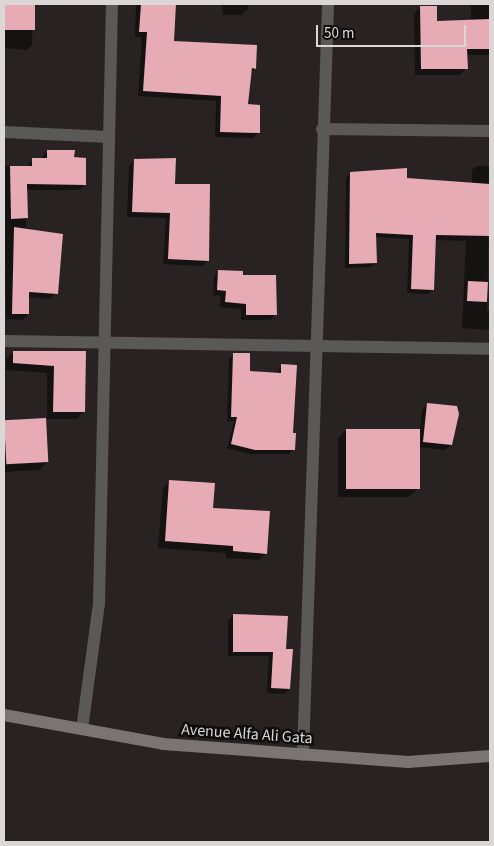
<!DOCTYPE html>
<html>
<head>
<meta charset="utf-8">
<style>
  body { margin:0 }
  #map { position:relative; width:494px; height:846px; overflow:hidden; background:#282223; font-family:"Source Sans 3",sans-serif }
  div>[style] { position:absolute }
  .shadow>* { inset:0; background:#0007 }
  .building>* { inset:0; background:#e6abb4; transform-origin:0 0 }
  .street>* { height:12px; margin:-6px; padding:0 6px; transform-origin:6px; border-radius:6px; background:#5b5858 }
  .secondary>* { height:12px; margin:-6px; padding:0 6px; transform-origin:6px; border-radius:6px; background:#7a7475 }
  span { translate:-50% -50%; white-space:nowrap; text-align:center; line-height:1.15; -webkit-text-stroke:5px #0f0c0d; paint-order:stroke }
  .street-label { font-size:16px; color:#dbd7d7 }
  .frame { position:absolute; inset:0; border:5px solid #dbd7d7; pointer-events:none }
  .scale { position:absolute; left:316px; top:25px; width:150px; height:22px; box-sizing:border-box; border:2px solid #dbd7d7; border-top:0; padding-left:6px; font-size:15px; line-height:18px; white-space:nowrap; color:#dbd7d7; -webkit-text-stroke:4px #0f0c0d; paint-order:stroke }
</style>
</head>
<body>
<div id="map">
  <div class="shadow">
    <div style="clip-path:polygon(4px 4px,33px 4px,32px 45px,27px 50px,4px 48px)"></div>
    <div style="clip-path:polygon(136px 4px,175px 4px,173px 42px,255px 68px,251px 72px,247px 106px,258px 133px,253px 138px,215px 137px,216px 101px,138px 96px,142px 37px,135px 37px)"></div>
    <div style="clip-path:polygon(222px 4px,248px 4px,248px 9px,242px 15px,223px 15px)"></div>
    <div style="clip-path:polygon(471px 4px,490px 4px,490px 55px,466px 55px,466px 68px,460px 75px,415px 75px,414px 14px,420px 7px,435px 22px,471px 21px)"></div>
    <div style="clip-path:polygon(47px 151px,73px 159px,85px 184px,79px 190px,26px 190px,26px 228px,30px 228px,56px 293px,50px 299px,28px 297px,28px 314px,22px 320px,6px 319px,4px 166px,27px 167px,33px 159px,41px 159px)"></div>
    <div style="clip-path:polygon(135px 160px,174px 185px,208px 261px,202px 266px,163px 264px,166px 218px,127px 217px,129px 166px)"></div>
    <div style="clip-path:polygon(477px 166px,490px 166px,487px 310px,490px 310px,490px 330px,462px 328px,466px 241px,434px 240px,433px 289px,428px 294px,407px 293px,409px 239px,375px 237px,376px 263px,371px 267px,345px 268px,346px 178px,351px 173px,472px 184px,472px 170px)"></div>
    <div style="clip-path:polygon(219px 271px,241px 276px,275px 315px,270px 320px,241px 320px,241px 309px,220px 307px,221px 296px,213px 295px,214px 276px)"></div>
    <div style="clip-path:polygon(14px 352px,84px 352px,84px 412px,76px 419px,47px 419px,47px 373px,6px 370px,6px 359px)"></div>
    <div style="clip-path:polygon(234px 354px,249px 372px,277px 374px,281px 366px,294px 449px,289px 454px,250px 454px,227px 448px,234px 421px,227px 421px,229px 359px)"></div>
    <div style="clip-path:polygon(428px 404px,451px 445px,445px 450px,418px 447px,417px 489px,409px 497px,338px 497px,338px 438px,346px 430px,420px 430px,422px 410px)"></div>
    <div style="clip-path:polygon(44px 419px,47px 462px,39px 470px,4px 472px,4px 422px)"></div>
    <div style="clip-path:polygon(170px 481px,212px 509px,266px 553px,259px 560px,226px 558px,226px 553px,158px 548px,163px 488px)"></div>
    <div style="clip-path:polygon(233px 615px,285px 650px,289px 689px,284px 694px,267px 693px,269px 656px,228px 656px,228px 620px)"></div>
  </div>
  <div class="building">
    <div style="left:4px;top:4px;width:31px;height:26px"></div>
    <div style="clip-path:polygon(141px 4px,176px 4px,174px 41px,257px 45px,256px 69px,252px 68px,248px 104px,260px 105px,260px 133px,220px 132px,221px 96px,143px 91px,147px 32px,139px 32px)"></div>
    <div style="clip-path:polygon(420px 6px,437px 6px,437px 21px,490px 19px,490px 49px,467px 49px,468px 69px,421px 69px)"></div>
    <div style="clip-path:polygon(47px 150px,75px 150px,74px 157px,86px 158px,86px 185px,27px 184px,28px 218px,11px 219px,10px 166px,32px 166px,32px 158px,47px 158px)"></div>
    <div style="clip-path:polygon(176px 158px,175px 184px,210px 184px,209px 261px,168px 259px,170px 213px,132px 212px,134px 159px)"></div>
    <div style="clip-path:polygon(407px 168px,407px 178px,490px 184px,490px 236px,436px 235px,434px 290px,411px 289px,413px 235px,376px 233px,377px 263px,349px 264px,350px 172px)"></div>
    <div style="clip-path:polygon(14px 227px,63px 234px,58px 294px,29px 292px,29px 314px,12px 314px)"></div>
    <div style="clip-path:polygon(218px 270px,243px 271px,243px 275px,276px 275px,277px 315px,246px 315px,246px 304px,225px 302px,226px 291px,217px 290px)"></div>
    <div style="left:468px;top:281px;width:20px;height:20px;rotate:3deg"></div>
    <div style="clip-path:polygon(13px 351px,86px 351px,85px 412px,53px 412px,54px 366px,13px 363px)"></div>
    <div style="clip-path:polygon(233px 353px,250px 353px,250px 371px,281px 373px,281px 364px,297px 365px,293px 433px,296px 433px,295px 450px,255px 450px,231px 444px,237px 417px,231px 417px)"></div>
    <div style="clip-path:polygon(427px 403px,457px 406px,459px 414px,452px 445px,423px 442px)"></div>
    <div style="left:46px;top:418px;width:44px;height:42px;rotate:87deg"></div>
    <div style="left:346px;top:429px;width:74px;height:60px"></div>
    <div style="clip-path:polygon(169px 480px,215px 483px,213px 508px,270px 511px,267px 554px,233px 551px,233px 546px,165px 541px)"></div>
    <div style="clip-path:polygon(233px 614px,288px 616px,286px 649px,293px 649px,290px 689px,271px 688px,273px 652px,233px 652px)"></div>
  </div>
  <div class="street">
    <div style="left:322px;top:129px;width:168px;rotate:0.7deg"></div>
    <div style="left:4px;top:132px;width:105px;rotate:2.7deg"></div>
    <div style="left:4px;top:341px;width:486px;rotate:0.9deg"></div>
    <div style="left:82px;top:729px;width:127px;rotate:-82.3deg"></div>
    <div style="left:99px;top:603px;width:599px;rotate:-88.76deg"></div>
    <div style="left:303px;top:755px;width:751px;rotate:-88.09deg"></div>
  </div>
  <div class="secondary">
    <div style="left:4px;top:715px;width:162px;rotate:10.3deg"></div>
    <div style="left:163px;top:744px;width:246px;rotate:4.2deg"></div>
    <div style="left:408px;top:762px;width:82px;rotate:-4.2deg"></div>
  </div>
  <div class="street-label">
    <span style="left:247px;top:734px;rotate:4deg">Avenue Alfa Ali Gata</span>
  </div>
  <div class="frame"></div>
  <div class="scale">50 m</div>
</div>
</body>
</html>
